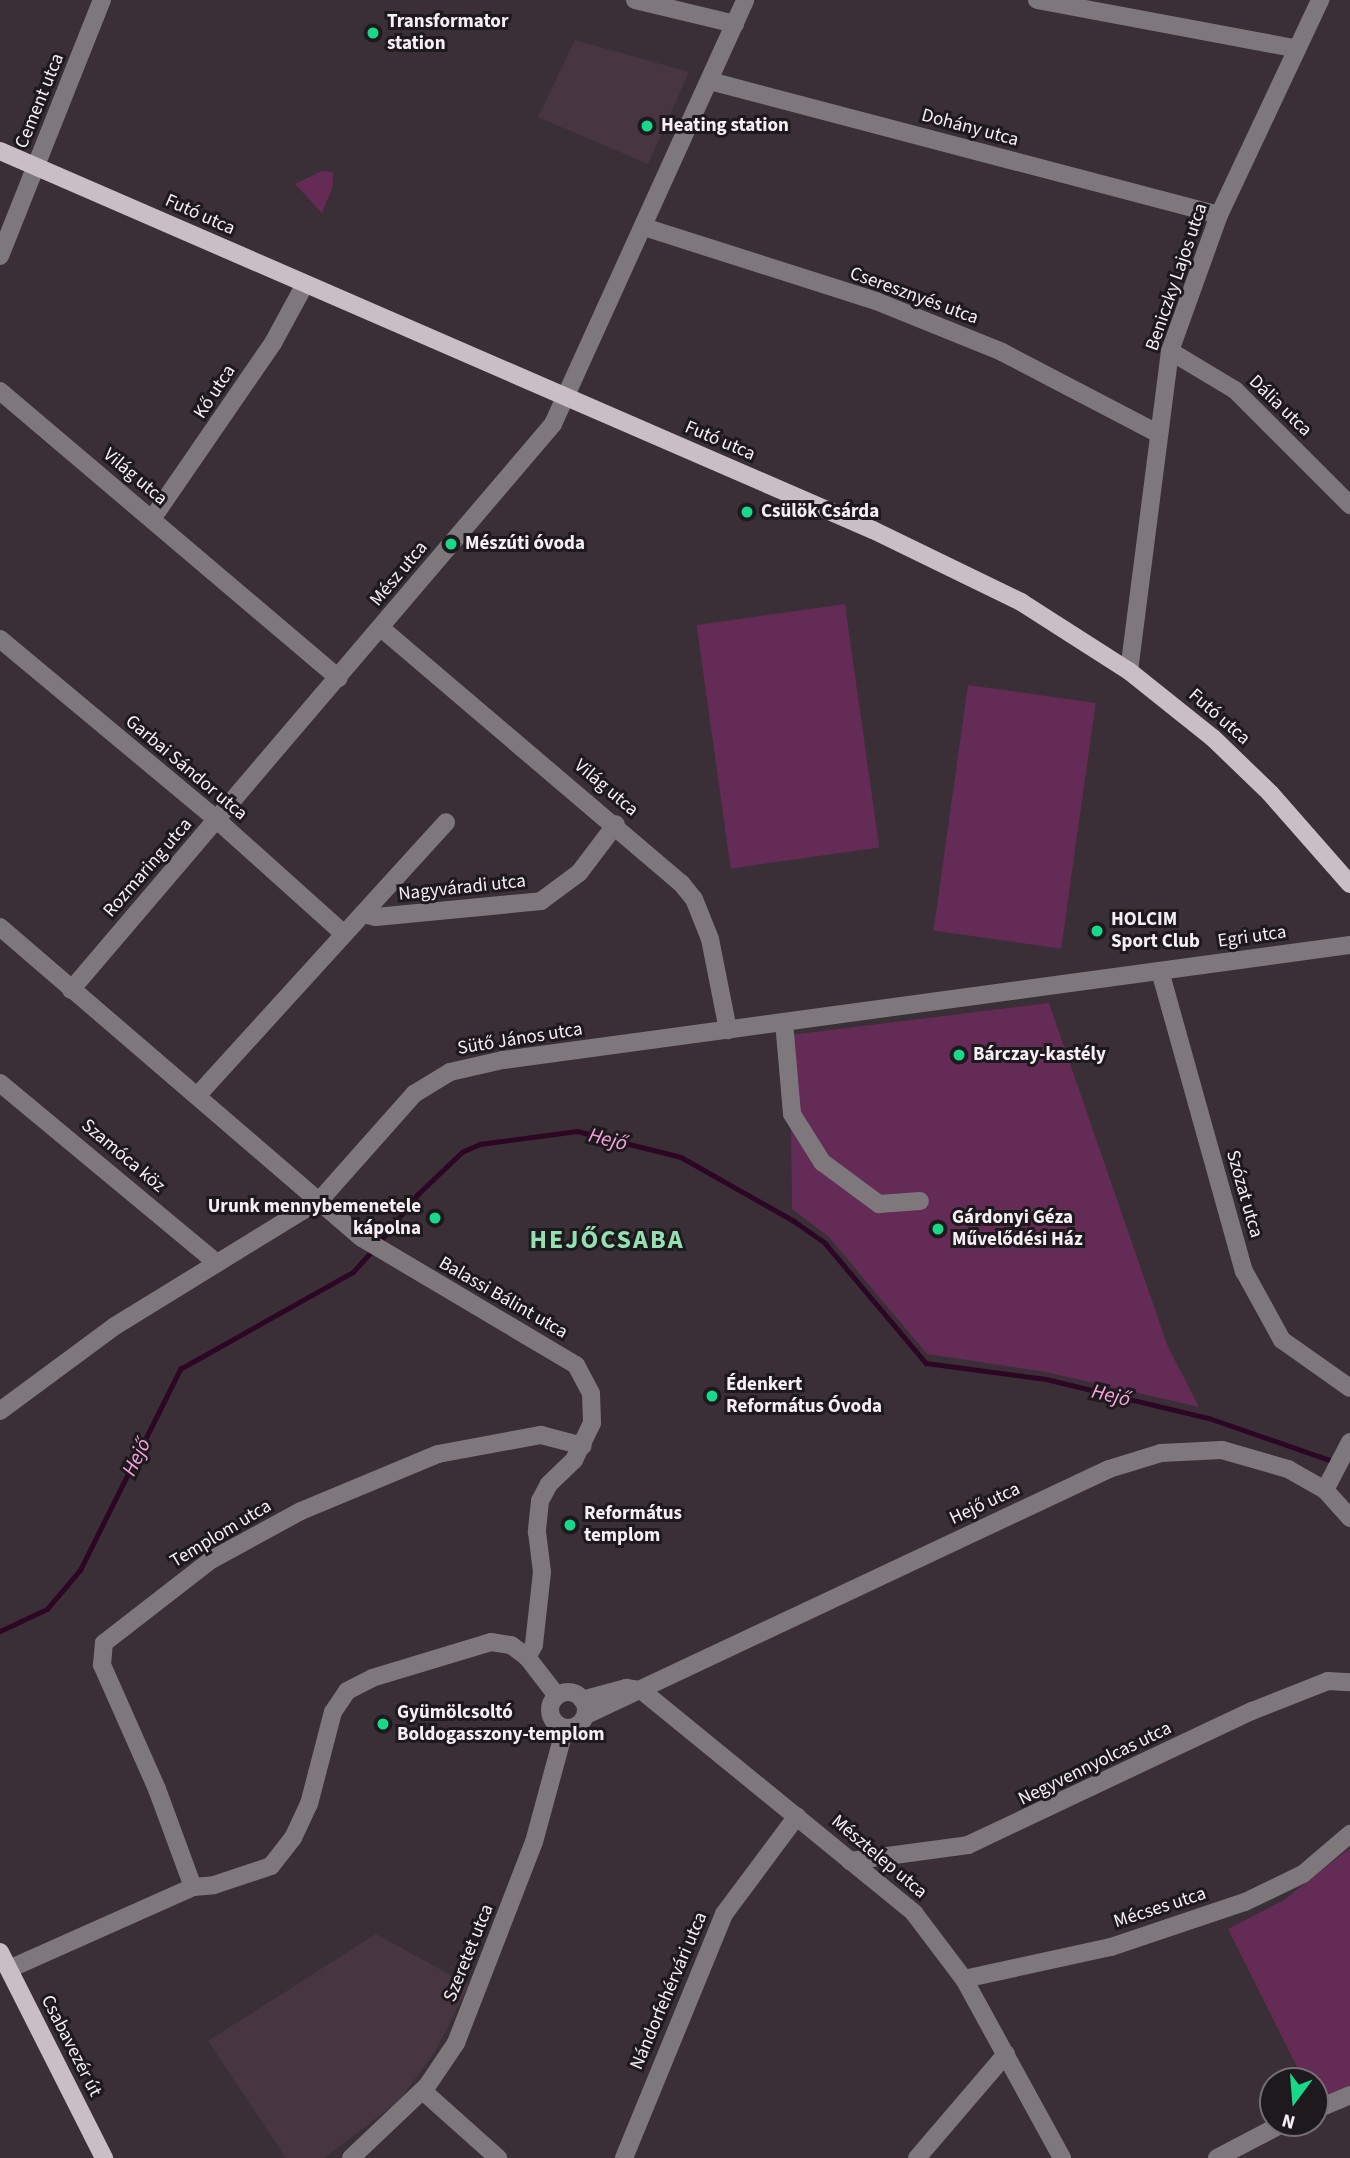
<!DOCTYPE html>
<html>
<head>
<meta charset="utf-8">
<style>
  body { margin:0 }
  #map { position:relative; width:1350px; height:2158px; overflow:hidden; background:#3a2f36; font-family:"Source Sans 3",sans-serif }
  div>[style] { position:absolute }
  .built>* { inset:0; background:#473642 }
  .green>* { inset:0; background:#632b55; transform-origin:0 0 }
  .stream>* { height:4.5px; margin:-2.25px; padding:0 2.25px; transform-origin:2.25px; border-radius:2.25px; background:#2e0625 }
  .minor>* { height:18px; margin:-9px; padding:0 9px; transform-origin:9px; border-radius:9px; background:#7e787c }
  .minor>.ring { margin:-9px; padding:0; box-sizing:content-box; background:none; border:18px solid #7e787c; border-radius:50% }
  .major>* { height:18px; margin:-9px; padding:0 9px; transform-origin:9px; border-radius:9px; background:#cabec6 }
  .dots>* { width:19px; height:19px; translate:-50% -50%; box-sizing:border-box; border:4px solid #1e191c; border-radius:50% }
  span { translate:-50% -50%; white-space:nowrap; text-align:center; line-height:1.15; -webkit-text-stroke:6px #1e191c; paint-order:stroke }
  .poi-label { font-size:19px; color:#f7eff4; font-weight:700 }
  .left { translate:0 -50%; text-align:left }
  .right { translate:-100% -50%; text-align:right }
  .street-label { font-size:19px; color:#f7eff4 }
  .water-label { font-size:21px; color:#f9a3e1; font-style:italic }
  .district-label { font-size:26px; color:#93e0b3; font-weight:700; letter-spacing:2px }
  .north { position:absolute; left:1259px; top:2067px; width:70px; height:70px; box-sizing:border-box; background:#1e191c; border:2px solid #756f72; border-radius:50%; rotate:196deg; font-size:19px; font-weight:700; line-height:28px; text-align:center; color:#f7eff4 }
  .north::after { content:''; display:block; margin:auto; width:24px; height:32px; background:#17d989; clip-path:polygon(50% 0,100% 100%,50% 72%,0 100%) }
</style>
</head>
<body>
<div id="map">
  <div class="built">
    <div style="clip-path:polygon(575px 40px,689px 72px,648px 164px,538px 117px)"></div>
    <div style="clip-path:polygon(376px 1934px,469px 1985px,435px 2052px,398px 2102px,324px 2158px,286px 2158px,208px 2041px)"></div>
  </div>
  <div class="green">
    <div style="clip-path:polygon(322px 171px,333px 172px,333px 186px,322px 213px,295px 184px)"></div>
    <div style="left:845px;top:604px;width:246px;height:150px;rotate:82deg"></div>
    <div style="left:968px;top:685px;width:129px;height:248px;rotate:8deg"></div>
    <div style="clip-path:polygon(1049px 1003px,1168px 1347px,1199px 1407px,1046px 1372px,927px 1354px,829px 1237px,792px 1209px,790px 1035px)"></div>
    <div style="clip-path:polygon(1350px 1848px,1350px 2085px,1315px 2102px,1315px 2081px,1304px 2081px,1228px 1929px,1284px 1900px)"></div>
  </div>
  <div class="stream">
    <div style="left:378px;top:1244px;width:63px;rotate:-51.5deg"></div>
    <div style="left:417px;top:1195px;width:62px;rotate:-43.7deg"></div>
    <div style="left:462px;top:1152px;width:20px;rotate:-24deg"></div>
    <div style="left:480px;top:1144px;width:98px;rotate:-7.6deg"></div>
    <div style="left:577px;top:1131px;width:107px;rotate:14deg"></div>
    <div style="left:681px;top:1157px;width:130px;rotate:29.5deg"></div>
    <div style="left:794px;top:1221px;width:38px;rotate:35deg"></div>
    <div style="left:825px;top:1243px;width:157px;rotate:49.9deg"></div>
    <div style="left:926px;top:1363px;width:121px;rotate:7.6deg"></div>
    <div style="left:1046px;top:1379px;width:168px;rotate:13.5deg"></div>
    <div style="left:1209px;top:1418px;width:133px;rotate:19.2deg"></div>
    <div style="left:0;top:1631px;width:52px;rotate:-25.1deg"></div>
    <div style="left:47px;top:1609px;width:51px;rotate:-49.8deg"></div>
    <div style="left:80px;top:1570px;width:225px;rotate:-63.5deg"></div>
    <div style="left:180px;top:1369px;width:198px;rotate:-29.3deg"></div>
    <div style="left:353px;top:1272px;width:28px;rotate:-48deg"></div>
  </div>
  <div class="minor">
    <div style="left:635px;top:0;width:103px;rotate:13.5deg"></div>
    <div style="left:1037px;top:0;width:260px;rotate:10.6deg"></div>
    <div style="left:710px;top:81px;width:526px;rotate:14.75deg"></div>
    <div style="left:644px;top:227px;width:244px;rotate:17.7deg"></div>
    <div style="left:876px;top:301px;width:136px;rotate:22deg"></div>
    <div style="left:1002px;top:352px;width:175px;rotate:27.6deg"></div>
    <div style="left:0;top:256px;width:276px;rotate:-68.3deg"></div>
    <div style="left:1170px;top:351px;width:76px;rotate:31deg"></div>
    <div style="left:1235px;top:390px;width:163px;rotate:45deg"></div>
    <div style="left:0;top:391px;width:444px;rotate:40.3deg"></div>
    <div style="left:152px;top:519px;width:214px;rotate:-55.5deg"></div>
    <div style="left:273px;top:343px;width:67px;rotate:-61.5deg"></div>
    <div style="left:381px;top:628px;width:394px;rotate:40.4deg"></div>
    <div style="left:681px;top:883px;width:21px;rotate:51deg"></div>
    <div style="left:694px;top:899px;width:43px;rotate:68.2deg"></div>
    <div style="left:710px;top:939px;width:93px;rotate:78.8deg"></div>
    <div style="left:0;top:639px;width:283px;rotate:39.8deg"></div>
    <div style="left:217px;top:820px;width:168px;rotate:41.9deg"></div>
    <div style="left:1129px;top:671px;width:323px;rotate:-82.7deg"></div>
    <div style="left:1170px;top:351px;width:145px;rotate:-70.2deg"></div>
    <div style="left:1219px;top:215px;width:238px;rotate:-64.8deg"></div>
    <div style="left:363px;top:914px;width:13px;rotate:13deg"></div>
    <div style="left:376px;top:917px;width:166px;rotate:-5.5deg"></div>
    <div style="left:541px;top:901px;width:47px;rotate:-36.4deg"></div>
    <div style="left:579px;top:873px;width:61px;rotate:-52.9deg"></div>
    <div style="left:0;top:927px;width:477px;rotate:40.7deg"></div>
    <div style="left:362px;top:1238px;width:249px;rotate:30.7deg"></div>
    <div style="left:576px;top:1365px;width:32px;rotate:62deg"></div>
    <div style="left:591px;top:1393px;width:30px;rotate:88deg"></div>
    <div style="left:592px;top:1423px;width:41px;rotate:115.9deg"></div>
    <div style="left:574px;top:1460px;width:35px;rotate:136deg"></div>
    <div style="left:549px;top:1484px;width:19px;rotate:118deg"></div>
    <div style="left:540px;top:1501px;width:31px;rotate:96deg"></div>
    <div style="left:537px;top:1532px;width:40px;rotate:82.9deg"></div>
    <div style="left:542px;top:1572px;width:73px;rotate:96.3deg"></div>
    <div style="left:534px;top:1645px;width:14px;rotate:120deg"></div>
    <div style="left:527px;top:1657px;width:49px;rotate:52.4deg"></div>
    <div style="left:1160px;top:971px;width:312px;rotate:74.4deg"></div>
    <div style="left:1244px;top:1271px;width:79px;rotate:61.2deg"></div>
    <div style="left:1282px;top:1340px;width:83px;rotate:35.2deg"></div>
    <div style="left:71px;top:990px;width:743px;rotate:-49.58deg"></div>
    <div style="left:553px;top:424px;width:465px;rotate:-65.6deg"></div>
    <div style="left:784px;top:1022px;width:92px;rotate:85deg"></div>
    <div style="left:792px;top:1114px;width:57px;rotate:58deg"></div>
    <div style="left:822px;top:1162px;width:71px;rotate:36.4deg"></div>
    <div style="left:879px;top:1204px;width:41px;rotate:-4.2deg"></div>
    <div style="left:0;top:1083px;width:282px;rotate:39.7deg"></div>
    <div style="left:197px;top:1096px;width:370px;rotate:-47.7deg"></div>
    <div style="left:0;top:1411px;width:143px;rotate:-36.5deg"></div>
    <div style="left:115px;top:1326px;width:241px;rotate:-31.6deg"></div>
    <div style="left:320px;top:1200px;width:142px;rotate:-48.4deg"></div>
    <div style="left:414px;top:1094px;width:42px;rotate:-31.4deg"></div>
    <div style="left:450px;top:1072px;width:54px;rotate:-12.8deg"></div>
    <div style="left:503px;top:1060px;width:855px;rotate:-7.73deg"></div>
    <div style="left:1325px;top:1490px;width:54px;rotate:-62.5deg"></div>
    <div class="ring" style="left:550px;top:1692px;width:18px;height:18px"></div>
    <div style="left:582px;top:1700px;width:46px;rotate:-15.3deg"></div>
    <div style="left:626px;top:1688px;width:15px;rotate:8deg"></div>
    <div style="left:641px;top:1690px;width:353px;rotate:39.2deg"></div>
    <div style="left:914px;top:1913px;width:83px;rotate:52.9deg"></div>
    <div style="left:964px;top:1979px;width:204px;rotate:61.3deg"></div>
    <div style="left:586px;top:1715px;width:578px;rotate:-25.19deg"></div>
    <div style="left:1109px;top:1469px;width:54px;rotate:-17.1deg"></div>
    <div style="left:1161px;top:1453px;width:61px;rotate:-2.8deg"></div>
    <div style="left:1222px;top:1450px;width:69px;rotate:16.1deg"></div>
    <div style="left:1288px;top:1469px;width:43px;rotate:29.6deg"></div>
    <div style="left:1325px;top:1490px;width:38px;rotate:48deg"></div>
    <div style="left:850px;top:1861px;width:119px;rotate:-7.7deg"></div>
    <div style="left:968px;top:1845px;width:314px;rotate:-25.3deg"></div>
    <div style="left:1252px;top:1711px;width:82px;rotate:-21.5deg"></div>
    <div style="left:1328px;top:1681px;width:22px;rotate:3deg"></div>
    <div style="left:193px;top:1887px;width:104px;rotate:-110.2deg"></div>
    <div style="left:157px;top:1789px;width:136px;rotate:-113.9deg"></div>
    <div style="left:102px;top:1665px;width:22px;rotate:-85deg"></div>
    <div style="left:104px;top:1643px;width:135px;rotate:-37.8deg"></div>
    <div style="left:211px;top:1560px;width:102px;rotate:-28.6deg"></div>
    <div style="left:301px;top:1511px;width:148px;rotate:-22.6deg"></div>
    <div style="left:438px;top:1454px;width:105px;rotate:-10.5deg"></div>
    <div style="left:541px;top:1435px;width:43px;rotate:14.7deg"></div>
    <div style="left:9px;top:1969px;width:201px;rotate:-24deg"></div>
    <div style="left:193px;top:1887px;width:21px;rotate:-5deg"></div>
    <div style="left:214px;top:1885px;width:60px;rotate:-18.4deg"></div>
    <div style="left:271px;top:1866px;width:36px;rotate:-52deg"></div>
    <div style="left:293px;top:1838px;width:38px;rotate:-65deg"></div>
    <div style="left:309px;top:1804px;width:95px;rotate:-75.4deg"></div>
    <div style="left:333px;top:1712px;width:25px;rotate:-56deg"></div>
    <div style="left:347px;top:1691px;width:28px;rotate:-27deg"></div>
    <div style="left:372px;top:1678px;width:124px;rotate:-16.8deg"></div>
    <div style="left:491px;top:1642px;width:20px;rotate:9deg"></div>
    <div style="left:511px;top:1645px;width:20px;rotate:37deg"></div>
    <div style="left:964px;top:1979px;width:150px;rotate:-12.3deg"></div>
    <div style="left:1111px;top:1947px;width:141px;rotate:-18.6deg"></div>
    <div style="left:1245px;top:1902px;width:64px;rotate:-25.8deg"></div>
    <div style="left:1303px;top:1874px;width:62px;rotate:-40.4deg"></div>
    <div style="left:423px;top:2091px;width:101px;rotate:41.8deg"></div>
    <div style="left:1315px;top:2110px;width:38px;rotate:-23deg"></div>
    <div style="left:351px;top:2158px;width:105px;rotate:-43.5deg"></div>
    <div style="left:427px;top:2086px;width:52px;rotate:-56deg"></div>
    <div style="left:456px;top:2043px;width:216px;rotate:-68.8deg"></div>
    <div style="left:534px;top:1842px;width:118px;rotate:-74.8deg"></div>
    <div style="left:624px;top:2158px;width:264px;rotate:-67.7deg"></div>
    <div style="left:724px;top:1914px;width:122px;rotate:-53.3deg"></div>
    <div style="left:917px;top:2158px;width:137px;rotate:-49.4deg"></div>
    <div style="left:1217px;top:2158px;width:76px;rotate:-27.6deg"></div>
  </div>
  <div class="major">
    <div style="left:0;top:151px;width:952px;rotate:23.47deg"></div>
    <div style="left:873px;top:530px;width:165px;rotate:25.9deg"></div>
    <div style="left:1021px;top:602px;width:128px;rotate:32.6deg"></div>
    <div style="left:1129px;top:671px;width:107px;rotate:38.6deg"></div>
    <div style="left:1213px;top:738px;width:79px;rotate:44deg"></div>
    <div style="left:1270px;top:793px;width:121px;rotate:48.7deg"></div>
    <div style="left:0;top:1952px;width:231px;rotate:63.2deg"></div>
  </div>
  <div class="dots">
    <div style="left:373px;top:33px;background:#17d989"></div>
    <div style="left:647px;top:126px;background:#17d989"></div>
    <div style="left:747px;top:512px;background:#17d989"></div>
    <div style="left:451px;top:544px;background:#17d989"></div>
    <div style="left:1097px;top:931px;background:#17d989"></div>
    <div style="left:959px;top:1055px;background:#17d989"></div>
    <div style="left:435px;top:1218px;background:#17d989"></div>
    <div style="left:938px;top:1229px;background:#17d989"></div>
    <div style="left:712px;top:1396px;background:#17d989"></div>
    <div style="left:570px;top:1525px;background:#17d989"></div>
    <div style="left:383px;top:1724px;background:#17d989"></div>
  </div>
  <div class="poi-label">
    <span class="left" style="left:387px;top:33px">Transformator<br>station</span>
    <span class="left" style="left:661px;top:126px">Heating station</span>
    <span class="left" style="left:761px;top:512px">Csülök Csárda</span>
    <span class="left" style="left:465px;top:544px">Mészúti óvoda</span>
    <span class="left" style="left:1111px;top:931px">HOLCIM<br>Sport Club</span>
    <span class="left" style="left:973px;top:1055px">Bárczay-kastély</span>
    <span class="right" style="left:421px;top:1218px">Urunk mennybemenetele<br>kápolna</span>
    <span class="left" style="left:952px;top:1229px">Gárdonyi Géza<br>Művelődési Ház</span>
    <span class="left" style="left:726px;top:1396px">Édenkert<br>Református Óvoda</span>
    <span class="left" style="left:584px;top:1525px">Református<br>templom</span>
    <span class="left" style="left:397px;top:1724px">Gyümölcsoltó<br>Boldogasszony-templom</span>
  </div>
  <div class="street-label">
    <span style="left:40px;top:101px;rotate:-68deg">Cement utca</span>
    <span style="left:970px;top:128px;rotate:15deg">Dohány utca</span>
    <span style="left:200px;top:215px;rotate:24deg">Futó utca</span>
    <span style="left:1177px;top:277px;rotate:-71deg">Beniczky Lajos utca</span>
    <span style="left:914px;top:296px;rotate:20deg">Cseresznyés utca</span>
    <span style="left:215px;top:392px;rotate:-57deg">Kő utca</span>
    <span style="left:1280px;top:406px;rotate:44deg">Dália utca</span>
    <span style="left:720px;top:441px;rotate:23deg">Futó utca</span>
    <span style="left:135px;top:477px;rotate:40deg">Világ utca</span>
    <span style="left:399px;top:574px;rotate:-50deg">Mész utca</span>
    <span style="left:1219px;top:717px;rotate:41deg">Futó utca</span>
    <span style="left:186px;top:768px;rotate:40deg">Garbai Sándor utca</span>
    <span style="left:606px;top:788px;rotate:40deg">Világ utca</span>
    <span style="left:148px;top:868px;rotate:-49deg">Rozmaring utca</span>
    <span style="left:462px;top:888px;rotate:-6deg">Nagyváradi utca</span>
    <span style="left:1252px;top:937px;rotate:-8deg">Egri utca</span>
    <span style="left:520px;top:1039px;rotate:-9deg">Sütő János utca</span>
    <span style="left:123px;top:1156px;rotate:40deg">Szamóca köz</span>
    <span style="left:1244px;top:1194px;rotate:74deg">Szózat utca</span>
    <span style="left:503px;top:1298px;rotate:30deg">Balassi Bálint utca</span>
    <span style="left:985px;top:1504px;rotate:-25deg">Hejő utca</span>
    <span style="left:221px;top:1534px;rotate:-31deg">Templom utca</span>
    <span style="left:1095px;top:1764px;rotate:-26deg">Negyvennyolcas utca</span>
    <span style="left:879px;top:1857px;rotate:40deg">Mésztelep utca</span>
    <span style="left:1160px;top:1908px;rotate:-18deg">Mécses utca</span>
    <span style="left:469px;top:1953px;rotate:-68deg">Szeretet utca</span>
    <span style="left:669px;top:1991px;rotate:-67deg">Nándorfehérvári utca</span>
    <span style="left:71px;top:2046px;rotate:63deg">Csabavezér út</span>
  </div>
  <div class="water-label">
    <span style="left:608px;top:1139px;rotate:14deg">Hejő</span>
    <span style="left:1111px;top:1395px;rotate:13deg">Hejő</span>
    <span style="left:136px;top:1457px;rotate:-64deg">Hejő</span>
  </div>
  <div class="district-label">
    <span style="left:607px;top:1240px">HEJŐCSABA</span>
  </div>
  <div class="north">N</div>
</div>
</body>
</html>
